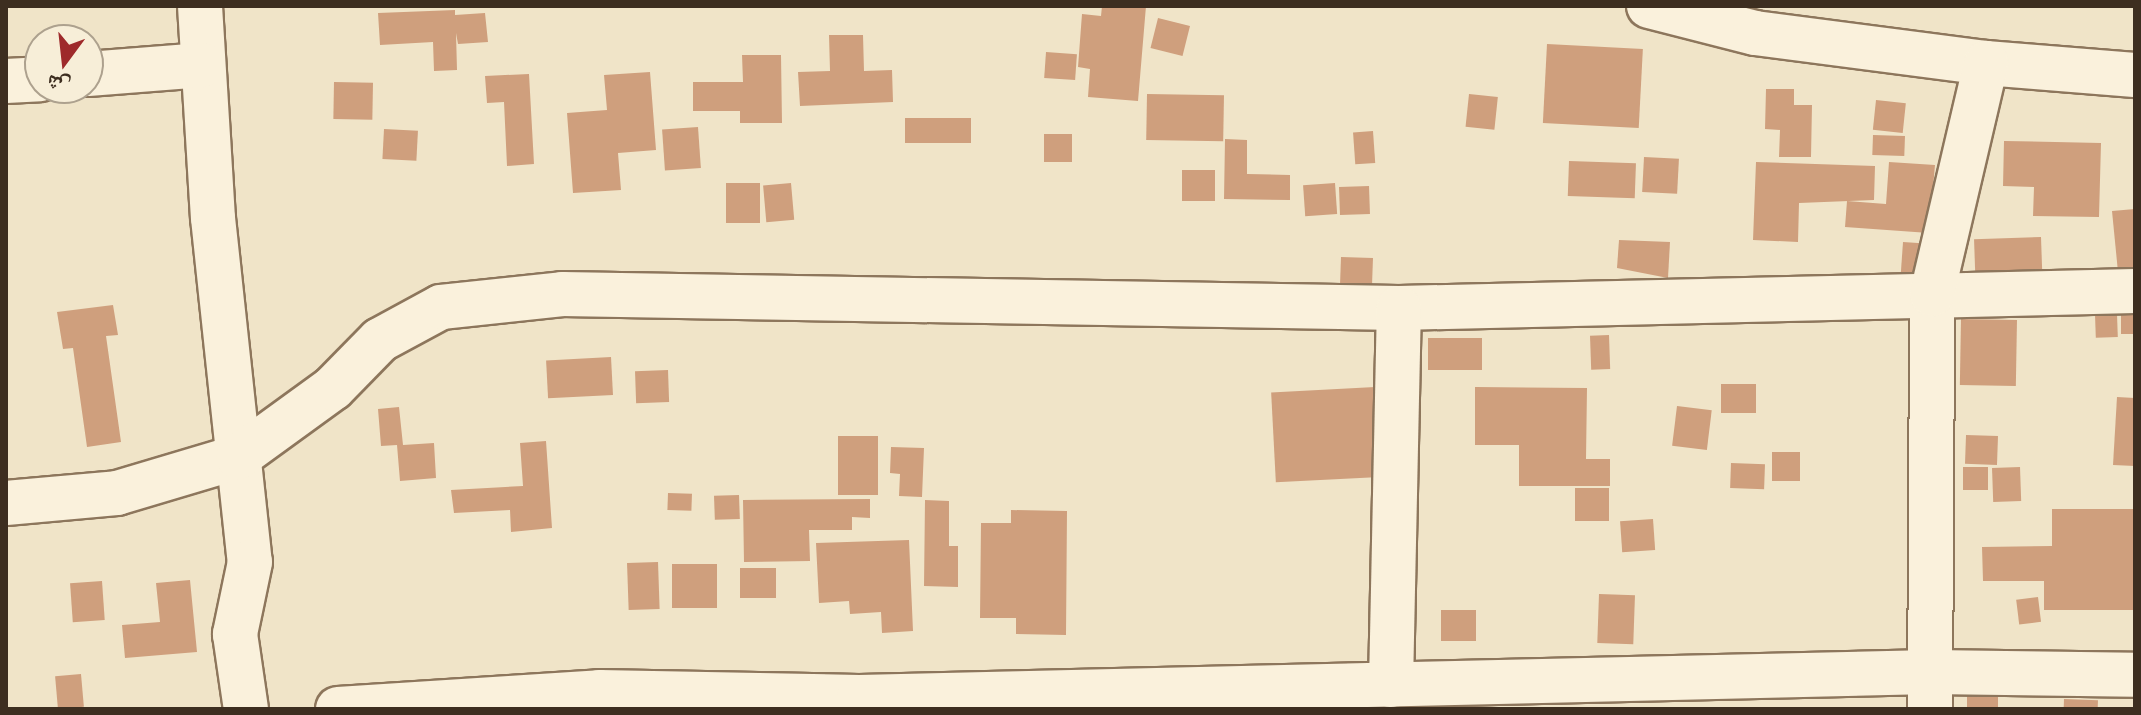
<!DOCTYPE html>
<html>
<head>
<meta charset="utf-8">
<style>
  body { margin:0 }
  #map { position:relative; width:2141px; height:715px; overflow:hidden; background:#f0e4c8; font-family:Merriweather,"Noto Naskh Arabic",serif }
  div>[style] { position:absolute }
  .building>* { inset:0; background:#cf9f7d; transform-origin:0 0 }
  .roads { filter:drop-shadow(2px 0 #8d765c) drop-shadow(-2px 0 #8d765c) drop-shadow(0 2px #8d765c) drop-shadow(0 -2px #8d765c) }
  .minor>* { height:44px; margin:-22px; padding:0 22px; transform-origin:22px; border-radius:22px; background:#faf1dc }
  span { translate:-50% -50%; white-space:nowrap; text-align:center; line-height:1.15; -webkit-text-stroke:6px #f7eed8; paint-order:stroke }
  .frame { position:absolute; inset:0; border:8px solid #3d2e20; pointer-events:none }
  .north { position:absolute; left:24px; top:24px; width:80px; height:80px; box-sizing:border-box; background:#f7eed8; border:2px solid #ada18e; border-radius:50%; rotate:195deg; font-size:22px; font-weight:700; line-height:32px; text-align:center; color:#3d2e20 }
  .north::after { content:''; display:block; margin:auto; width:28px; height:36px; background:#9e2a2b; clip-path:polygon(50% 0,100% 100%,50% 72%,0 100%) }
</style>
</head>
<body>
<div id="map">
  <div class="building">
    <div style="clip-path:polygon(1102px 6px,1146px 6px,1138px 101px,1088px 97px,1090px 69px,1078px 67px,1082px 14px,1101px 16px)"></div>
    <div style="clip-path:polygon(455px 10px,455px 15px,485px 13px,488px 42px,458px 44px,456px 33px,457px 70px,434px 71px,433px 42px,380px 45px,378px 13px)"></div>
    <div style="left:1158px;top:18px;width:33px;height:31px;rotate:14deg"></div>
    <div style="clip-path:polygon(829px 35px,863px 35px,864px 71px,892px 70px,893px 102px,800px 106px,798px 72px,830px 71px)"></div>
    <div style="left:1547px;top:44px;width:96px;height:79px;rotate:3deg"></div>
    <div style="left:1046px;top:52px;width:31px;height:26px;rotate:4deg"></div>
    <div style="clip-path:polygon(742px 55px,781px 55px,782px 123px,740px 123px,740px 111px,693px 111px,693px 82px,743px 82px)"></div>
    <div style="clip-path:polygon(650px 72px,656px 150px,618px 153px,621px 190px,573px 193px,567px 113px,607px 110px,604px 75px)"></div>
    <div style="clip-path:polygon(529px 74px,534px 164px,507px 166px,504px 102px,487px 103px,485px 76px)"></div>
    <div style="left:334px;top:82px;width:39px;height:37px;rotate:1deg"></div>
    <div style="clip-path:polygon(1766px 89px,1794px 89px,1794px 105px,1812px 105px,1811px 157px,1779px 157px,1780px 130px,1765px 129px)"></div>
    <div style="left:1147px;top:94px;width:77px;height:46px;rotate:1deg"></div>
    <div style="left:1469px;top:94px;width:29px;height:33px;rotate:6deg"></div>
    <div style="left:1876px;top:100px;width:30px;height:30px;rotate:6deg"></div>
    <div style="left:905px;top:118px;width:66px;height:25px"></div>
    <div style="left:698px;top:127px;width:41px;height:36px;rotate:86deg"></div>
    <div style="left:384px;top:129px;width:34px;height:30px;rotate:3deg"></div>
    <div style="left:1373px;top:131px;width:32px;height:20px;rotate:86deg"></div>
    <div style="left:1044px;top:134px;width:28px;height:28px"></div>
    <div style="left:1873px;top:135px;width:32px;height:20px;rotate:2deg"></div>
    <div style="clip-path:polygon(1225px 139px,1247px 140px,1247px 174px,1290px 175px,1290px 200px,1224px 199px)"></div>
    <div style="clip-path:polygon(2004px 141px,2101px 143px,2099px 217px,2033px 216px,2034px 187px,2003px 186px)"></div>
    <div style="left:1644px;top:157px;width:35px;height:35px;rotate:3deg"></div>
    <div style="left:1569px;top:161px;width:67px;height:35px;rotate:2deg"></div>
    <div style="clip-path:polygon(1756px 162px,1875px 166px,1874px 200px,1799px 203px,1798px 242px,1753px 240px)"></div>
    <div style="clip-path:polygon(1889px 162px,1935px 165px,1929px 233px,1845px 227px,1847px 201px,1886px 204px)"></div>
    <div style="left:1182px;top:170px;width:33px;height:31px"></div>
    <div style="left:726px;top:183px;width:34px;height:40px"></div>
    <div style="left:791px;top:183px;width:37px;height:28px;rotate:85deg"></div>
    <div style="left:1335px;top:183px;width:31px;height:32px;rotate:86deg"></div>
    <div style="left:1369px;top:186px;width:28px;height:30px;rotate:88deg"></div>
    <div style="clip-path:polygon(2135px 209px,2135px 270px,2118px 272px,2112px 211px)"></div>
    <div style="left:2041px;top:237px;width:35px;height:67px;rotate:88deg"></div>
    <div style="clip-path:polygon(1619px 240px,1670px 242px,1668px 278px,1617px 268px)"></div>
    <div style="left:1903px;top:242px;width:26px;height:31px;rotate:4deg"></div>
    <div style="left:1341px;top:257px;width:32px;height:30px;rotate:2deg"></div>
    <div style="clip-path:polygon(113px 305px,118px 335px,106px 336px,121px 442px,87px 447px,73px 348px,63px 349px,57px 312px)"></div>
    <div style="left:2117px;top:314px;width:23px;height:22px;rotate:88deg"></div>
    <div style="left:2121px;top:315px;width:14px;height:19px"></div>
    <div style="left:1961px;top:319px;width:56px;height:66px;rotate:1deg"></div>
    <div style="left:1609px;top:335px;width:34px;height:19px;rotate:88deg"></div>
    <div style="left:1428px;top:338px;width:54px;height:32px"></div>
    <div style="left:611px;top:357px;width:38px;height:65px;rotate:87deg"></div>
    <div style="left:668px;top:370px;width:32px;height:33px;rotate:88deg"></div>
    <div style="left:1721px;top:384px;width:35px;height:29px"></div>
    <div style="left:1375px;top:387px;width:90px;height:104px;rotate:87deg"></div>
    <div style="clip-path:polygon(1475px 387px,1587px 388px,1586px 459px,1610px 459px,1610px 486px,1519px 486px,1519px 445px,1475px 445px)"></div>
    <div style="clip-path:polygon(2117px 397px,2135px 398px,2135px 466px,2113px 465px)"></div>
    <div style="left:1677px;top:406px;width:35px;height:40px;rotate:7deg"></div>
    <div style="clip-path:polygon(399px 407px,403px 445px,434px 443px,436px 478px,400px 481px,397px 445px,381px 446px,378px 409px)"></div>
    <div style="left:838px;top:436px;width:40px;height:59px"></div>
    <div style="left:1998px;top:436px;width:29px;height:32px;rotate:92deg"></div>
    <div style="clip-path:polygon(546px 441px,552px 528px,511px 532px,510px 510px,454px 513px,451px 490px,523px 486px,520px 443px)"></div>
    <div style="clip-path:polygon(891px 447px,924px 448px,922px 497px,899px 496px,900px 474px,890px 473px)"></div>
    <div style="left:1800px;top:452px;width:29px;height:28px;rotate:90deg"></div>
    <div style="left:1731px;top:463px;width:34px;height:25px;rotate:2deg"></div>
    <div style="left:1963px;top:467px;width:25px;height:23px"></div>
    <div style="left:2020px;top:467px;width:34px;height:28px;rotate:88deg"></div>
    <div style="left:1575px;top:488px;width:34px;height:33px"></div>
    <div style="left:668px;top:493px;width:24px;height:17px;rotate:2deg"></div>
    <div style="left:739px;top:495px;width:24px;height:25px;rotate:88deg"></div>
    <div style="clip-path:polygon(870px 499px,870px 518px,852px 517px,852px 530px,809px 530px,810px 561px,744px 562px,743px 500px)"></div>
    <div style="clip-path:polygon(925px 500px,949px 501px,949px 546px,958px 546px,958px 587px,924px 586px)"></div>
    <div style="clip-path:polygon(2052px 509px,2135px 509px,2135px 610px,2044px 610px,2044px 581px,1983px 581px,1982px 547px,2052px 546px)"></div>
    <div style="clip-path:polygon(1011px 510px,1067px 511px,1066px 635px,1016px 634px,1016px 618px,980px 618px,981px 523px,1011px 523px)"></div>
    <div style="left:1653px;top:519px;width:31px;height:33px;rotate:86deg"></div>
    <div style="clip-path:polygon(909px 540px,913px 631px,882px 633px,881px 612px,850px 614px,849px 601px,819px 603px,816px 543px)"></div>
    <div style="left:658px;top:562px;width:47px;height:31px;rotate:88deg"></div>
    <div style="left:672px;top:564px;width:45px;height:44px"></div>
    <div style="left:740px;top:568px;width:36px;height:30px"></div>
    <div style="clip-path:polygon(190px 580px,197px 652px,125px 658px,122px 625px,160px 622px,156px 583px)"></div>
    <div style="left:102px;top:581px;width:39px;height:32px;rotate:86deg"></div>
    <div style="left:1599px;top:594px;width:36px;height:49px;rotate:2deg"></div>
    <div style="left:2038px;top:597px;width:25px;height:22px;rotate:83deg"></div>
    <div style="left:1441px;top:610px;width:35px;height:31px"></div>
    <div style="left:81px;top:674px;width:33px;height:26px;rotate:85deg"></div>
    <div style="left:1967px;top:692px;width:31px;height:17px"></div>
    <div style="left:2064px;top:699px;width:34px;height:10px;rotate:2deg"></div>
  </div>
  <div class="roads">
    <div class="minor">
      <div style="left:200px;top:6px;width:212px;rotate:86.5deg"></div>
      <div style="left:213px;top:218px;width:346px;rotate:83.9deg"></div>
      <div style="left:250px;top:562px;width:74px;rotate:101.8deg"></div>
      <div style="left:235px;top:634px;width:76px;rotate:81.7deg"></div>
      <div style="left:1649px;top:6px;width:109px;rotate:14.3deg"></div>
      <div style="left:1755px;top:33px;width:233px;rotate:7.4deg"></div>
      <div style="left:1986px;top:63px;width:149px;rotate:4.6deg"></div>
      <div style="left:88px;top:74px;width:115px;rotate:-4.5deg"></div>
      <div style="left:6px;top:81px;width:34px;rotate:-3deg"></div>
      <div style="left:6px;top:503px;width:111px;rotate:-5.1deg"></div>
      <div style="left:117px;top:493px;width:126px;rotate:-16.6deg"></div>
      <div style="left:238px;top:457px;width:117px;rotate:-36deg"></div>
      <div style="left:333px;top:388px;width:67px;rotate:-45.6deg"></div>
      <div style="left:380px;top:340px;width:69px;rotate:-28.4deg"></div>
      <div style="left:441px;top:307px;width:122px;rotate:-6.1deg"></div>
      <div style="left:562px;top:294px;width:837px;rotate:0.96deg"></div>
      <div style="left:1399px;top:308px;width:736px;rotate:-1.32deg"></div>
      <div style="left:1391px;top:685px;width:377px;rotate:-88.8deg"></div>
      <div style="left:338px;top:709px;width:262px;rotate:-3.7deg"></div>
      <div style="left:599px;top:692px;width:260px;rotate:1.1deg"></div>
      <div style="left:859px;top:697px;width:1072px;rotate:-1.34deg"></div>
      <div style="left:1931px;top:672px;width:204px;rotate:0.8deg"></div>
      <div style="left:1930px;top:709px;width:415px;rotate:-89.7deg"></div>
      <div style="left:1932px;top:294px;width:237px;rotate:-76.8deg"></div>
    </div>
  </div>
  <div class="frame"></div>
  <div class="north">ش</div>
</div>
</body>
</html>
